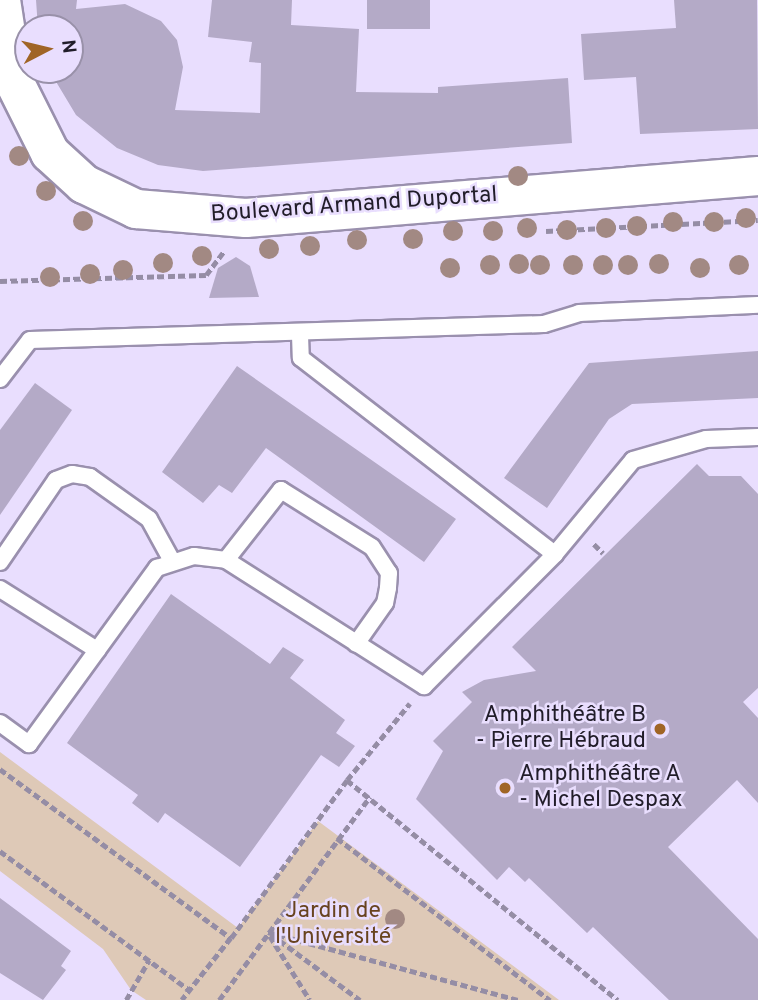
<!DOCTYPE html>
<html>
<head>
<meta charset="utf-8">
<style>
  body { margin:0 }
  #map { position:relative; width:758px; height:1000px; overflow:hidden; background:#e9defe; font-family:Overpass,sans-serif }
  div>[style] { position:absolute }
  .green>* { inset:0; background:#dec9b7 }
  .building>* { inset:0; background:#b4aac7; transform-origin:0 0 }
  .path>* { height:4.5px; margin-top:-2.25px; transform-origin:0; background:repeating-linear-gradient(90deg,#958da5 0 7px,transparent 0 10.5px) }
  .roads { filter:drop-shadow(2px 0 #9a90ae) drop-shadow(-2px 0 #9a90ae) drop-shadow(0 2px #9a90ae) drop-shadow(0 -2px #9a90ae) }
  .service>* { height:16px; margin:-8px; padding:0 8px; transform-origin:8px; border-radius:8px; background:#fff }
  .tertiary>* { height:38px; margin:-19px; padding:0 19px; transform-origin:19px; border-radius:19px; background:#fff }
  .trees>* { width:20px; height:20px; margin:-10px; border-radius:50%; background:#a28983 }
  .dots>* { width:19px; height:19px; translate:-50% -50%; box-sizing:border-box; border:4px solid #e9defe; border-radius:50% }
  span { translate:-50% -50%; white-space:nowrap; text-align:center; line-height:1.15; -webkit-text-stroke:5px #e9defe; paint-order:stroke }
  .street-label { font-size:23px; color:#211d29 }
  .poi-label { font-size:23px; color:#211d29 }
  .right { translate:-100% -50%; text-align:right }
  .left { translate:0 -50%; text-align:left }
  .park-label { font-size:23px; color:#68431f }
  .north { position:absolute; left:14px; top:14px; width:70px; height:70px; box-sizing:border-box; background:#e9defe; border:2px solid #9991a9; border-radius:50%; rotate:83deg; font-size:19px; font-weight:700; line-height:28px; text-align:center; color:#211d29 }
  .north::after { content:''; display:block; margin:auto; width:24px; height:32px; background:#a06526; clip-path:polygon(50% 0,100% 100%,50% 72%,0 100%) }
</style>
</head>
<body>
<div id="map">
  <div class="green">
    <div style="clip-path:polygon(0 752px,238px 928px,318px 821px,559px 1000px,146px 1000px,131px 990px,103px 949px,0 871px)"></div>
  </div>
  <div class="building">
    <div style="clip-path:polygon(36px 0,77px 0,76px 9px,125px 4px,161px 21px,177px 40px,183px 67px,175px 110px,260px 113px,261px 63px,249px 62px,252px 42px,208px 37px,212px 0,292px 0,291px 25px,359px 29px,356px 92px,438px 93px,438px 87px,568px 78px,572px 143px,203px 171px,158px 165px,117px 148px,76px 115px,49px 70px,70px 70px,70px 28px,38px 28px)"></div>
    <div style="left:367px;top:0;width:63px;height:29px"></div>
    <div style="clip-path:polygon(674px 0,757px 0,758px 129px,640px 134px,636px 77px,584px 80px,581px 34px,676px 28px)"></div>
    <div style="clip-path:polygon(236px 257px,250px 266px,259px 297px,209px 298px,218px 268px)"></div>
    <div style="clip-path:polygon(758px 351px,758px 398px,632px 404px,609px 419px,547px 508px,504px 478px,589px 363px)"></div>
    <div style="clip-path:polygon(237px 366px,456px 519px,424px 562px,266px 448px,232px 493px,219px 485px,203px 503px,162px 472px)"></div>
    <div style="clip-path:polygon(35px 383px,72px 410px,0 515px,0 430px)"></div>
    <div style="clip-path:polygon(697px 464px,709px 476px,741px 476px,758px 494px,758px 688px,743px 702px,758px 718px,758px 803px,737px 780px,668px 847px,758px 939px,758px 1000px,669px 1000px,593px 927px,587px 933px,529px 878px,525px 882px,509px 867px,497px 880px,416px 799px,443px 751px,433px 741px,472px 702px,462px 692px,484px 680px,536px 671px,512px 647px)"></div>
    <div style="clip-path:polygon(171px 594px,270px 664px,283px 647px,304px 660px,290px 678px,345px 720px,336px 733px,355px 746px,339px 767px,321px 755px,240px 867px,165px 813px,158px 823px,132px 803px,138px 795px,67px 743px)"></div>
    <div style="clip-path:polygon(0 898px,71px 951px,61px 966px,66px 970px,43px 1000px,0 973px)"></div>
  </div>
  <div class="path">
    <div style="left:546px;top:231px;width:212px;rotate:-3deg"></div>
    <div style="left:0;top:281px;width:206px;rotate:-1.7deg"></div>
    <div style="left:206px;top:275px;width:30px;rotate:-53deg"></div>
    <div style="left:594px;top:544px;width:13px;rotate:45deg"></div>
    <div style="left:0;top:769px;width:286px;rotate:36.2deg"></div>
    <div style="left:231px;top:938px;width:79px;rotate:128.3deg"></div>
    <div style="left:347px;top:780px;width:99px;rotate:-50.7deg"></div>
    <div style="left:337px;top:838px;width:268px;rotate:37.3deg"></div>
    <div style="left:0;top:851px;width:235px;rotate:36.3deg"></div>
    <div style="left:268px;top:932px;width:260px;rotate:15.2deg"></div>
    <div style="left:271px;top:934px;width:111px;rotate:36.6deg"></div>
    <div style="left:270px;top:936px;width:75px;rotate:58deg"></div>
    <div style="left:231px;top:938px;width:196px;rotate:-53.7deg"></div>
    <div style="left:347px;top:780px;width:349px;rotate:39.1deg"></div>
    <div style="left:126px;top:1000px;width:46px;rotate:-60.1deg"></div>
    <div style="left:219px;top:1000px;width:253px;rotate:-53.4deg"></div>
  </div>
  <div class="roads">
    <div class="service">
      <div style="left:300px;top:335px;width:23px;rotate:88deg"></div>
      <div style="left:301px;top:358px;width:321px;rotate:37.7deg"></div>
      <div style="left:0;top:379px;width:49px;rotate:-52.4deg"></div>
      <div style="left:30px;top:340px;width:514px;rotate:-1.78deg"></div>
      <div style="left:544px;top:324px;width:37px;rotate:-17deg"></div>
      <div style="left:579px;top:313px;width:179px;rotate:-2.6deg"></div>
      <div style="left:226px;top:560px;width:89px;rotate:-51.8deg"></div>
      <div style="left:281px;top:490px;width:107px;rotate:32.1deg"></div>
      <div style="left:372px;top:547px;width:31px;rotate:57deg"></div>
      <div style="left:389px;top:573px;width:15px;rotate:94deg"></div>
      <div style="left:388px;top:588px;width:15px;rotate:101deg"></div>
      <div style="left:385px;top:603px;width:50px;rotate:125.3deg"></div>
      <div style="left:0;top:562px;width:99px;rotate:-55.7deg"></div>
      <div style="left:56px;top:480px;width:17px;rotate:-21deg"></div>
      <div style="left:72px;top:474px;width:18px;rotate:9deg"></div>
      <div style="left:90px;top:477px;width:72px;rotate:35.4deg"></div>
      <div style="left:149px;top:519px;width:46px;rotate:61.2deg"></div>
      <div style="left:0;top:589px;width:115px;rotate:32.2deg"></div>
      <div style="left:0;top:723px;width:36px;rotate:36deg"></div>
      <div style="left:29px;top:744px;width:218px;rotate:-54deg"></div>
      <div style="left:157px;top:568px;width:39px;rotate:-18deg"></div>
      <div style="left:194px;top:556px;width:32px;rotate:7deg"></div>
      <div style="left:226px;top:560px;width:235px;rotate:32.5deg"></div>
      <div style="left:424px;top:686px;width:186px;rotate:-45.2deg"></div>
      <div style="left:555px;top:554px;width:122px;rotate:-50.3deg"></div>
      <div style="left:633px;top:460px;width:76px;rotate:-16deg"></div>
      <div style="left:706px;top:439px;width:52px;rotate:-2.2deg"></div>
    </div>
    <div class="tertiary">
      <div style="left:1px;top:0;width:80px;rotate:81.4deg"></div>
      <div style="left:13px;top:79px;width:83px;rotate:63.4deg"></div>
      <div style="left:50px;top:153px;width:46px;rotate:42.4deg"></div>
      <div style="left:84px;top:184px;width:58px;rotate:25.7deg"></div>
      <div style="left:136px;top:209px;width:110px;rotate:4.7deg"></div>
      <div style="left:246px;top:218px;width:514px;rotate:-4.69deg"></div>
    </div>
  </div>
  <div class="trees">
    <div style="left:19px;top:156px"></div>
    <div style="left:518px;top:176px"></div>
    <div style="left:46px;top:191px"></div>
    <div style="left:746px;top:218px"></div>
    <div style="left:83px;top:221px"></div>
    <div style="left:673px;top:222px"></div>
    <div style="left:714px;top:222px"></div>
    <div style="left:637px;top:226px"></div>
    <div style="left:527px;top:228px"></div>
    <div style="left:606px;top:228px"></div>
    <div style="left:567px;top:230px"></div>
    <div style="left:453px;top:231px"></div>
    <div style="left:493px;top:231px"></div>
    <div style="left:413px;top:239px"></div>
    <div style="left:357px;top:240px"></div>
    <div style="left:310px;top:246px"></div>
    <div style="left:269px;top:249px"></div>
    <div style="left:202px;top:256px"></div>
    <div style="left:163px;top:263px"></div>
    <div style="left:519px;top:264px"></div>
    <div style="left:659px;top:264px"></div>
    <div style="left:490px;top:265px"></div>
    <div style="left:540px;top:265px"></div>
    <div style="left:573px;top:265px"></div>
    <div style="left:603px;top:265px"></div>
    <div style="left:628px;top:265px"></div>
    <div style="left:739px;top:265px"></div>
    <div style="left:450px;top:268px"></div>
    <div style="left:700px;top:268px"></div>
    <div style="left:123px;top:270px"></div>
    <div style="left:90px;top:274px"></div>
    <div style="left:50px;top:277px"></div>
    <div style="left:395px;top:919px"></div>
  </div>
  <div class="dots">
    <div style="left:660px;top:729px;background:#a06526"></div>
    <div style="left:505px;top:788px;background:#a06526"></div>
  </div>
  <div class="street-label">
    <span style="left:354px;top:206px;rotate:-4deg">Boulevard Armand Duportal</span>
  </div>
  <div class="poi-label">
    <span class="right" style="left:646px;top:729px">Amphithéâtre B<br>- Pierre Hébraud</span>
    <span class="left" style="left:519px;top:788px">Amphithéâtre A<br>- Michel Despax</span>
  </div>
  <div class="park-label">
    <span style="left:333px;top:925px">Jardin de<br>l'Université</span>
  </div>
  <div class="north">N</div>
</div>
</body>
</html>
